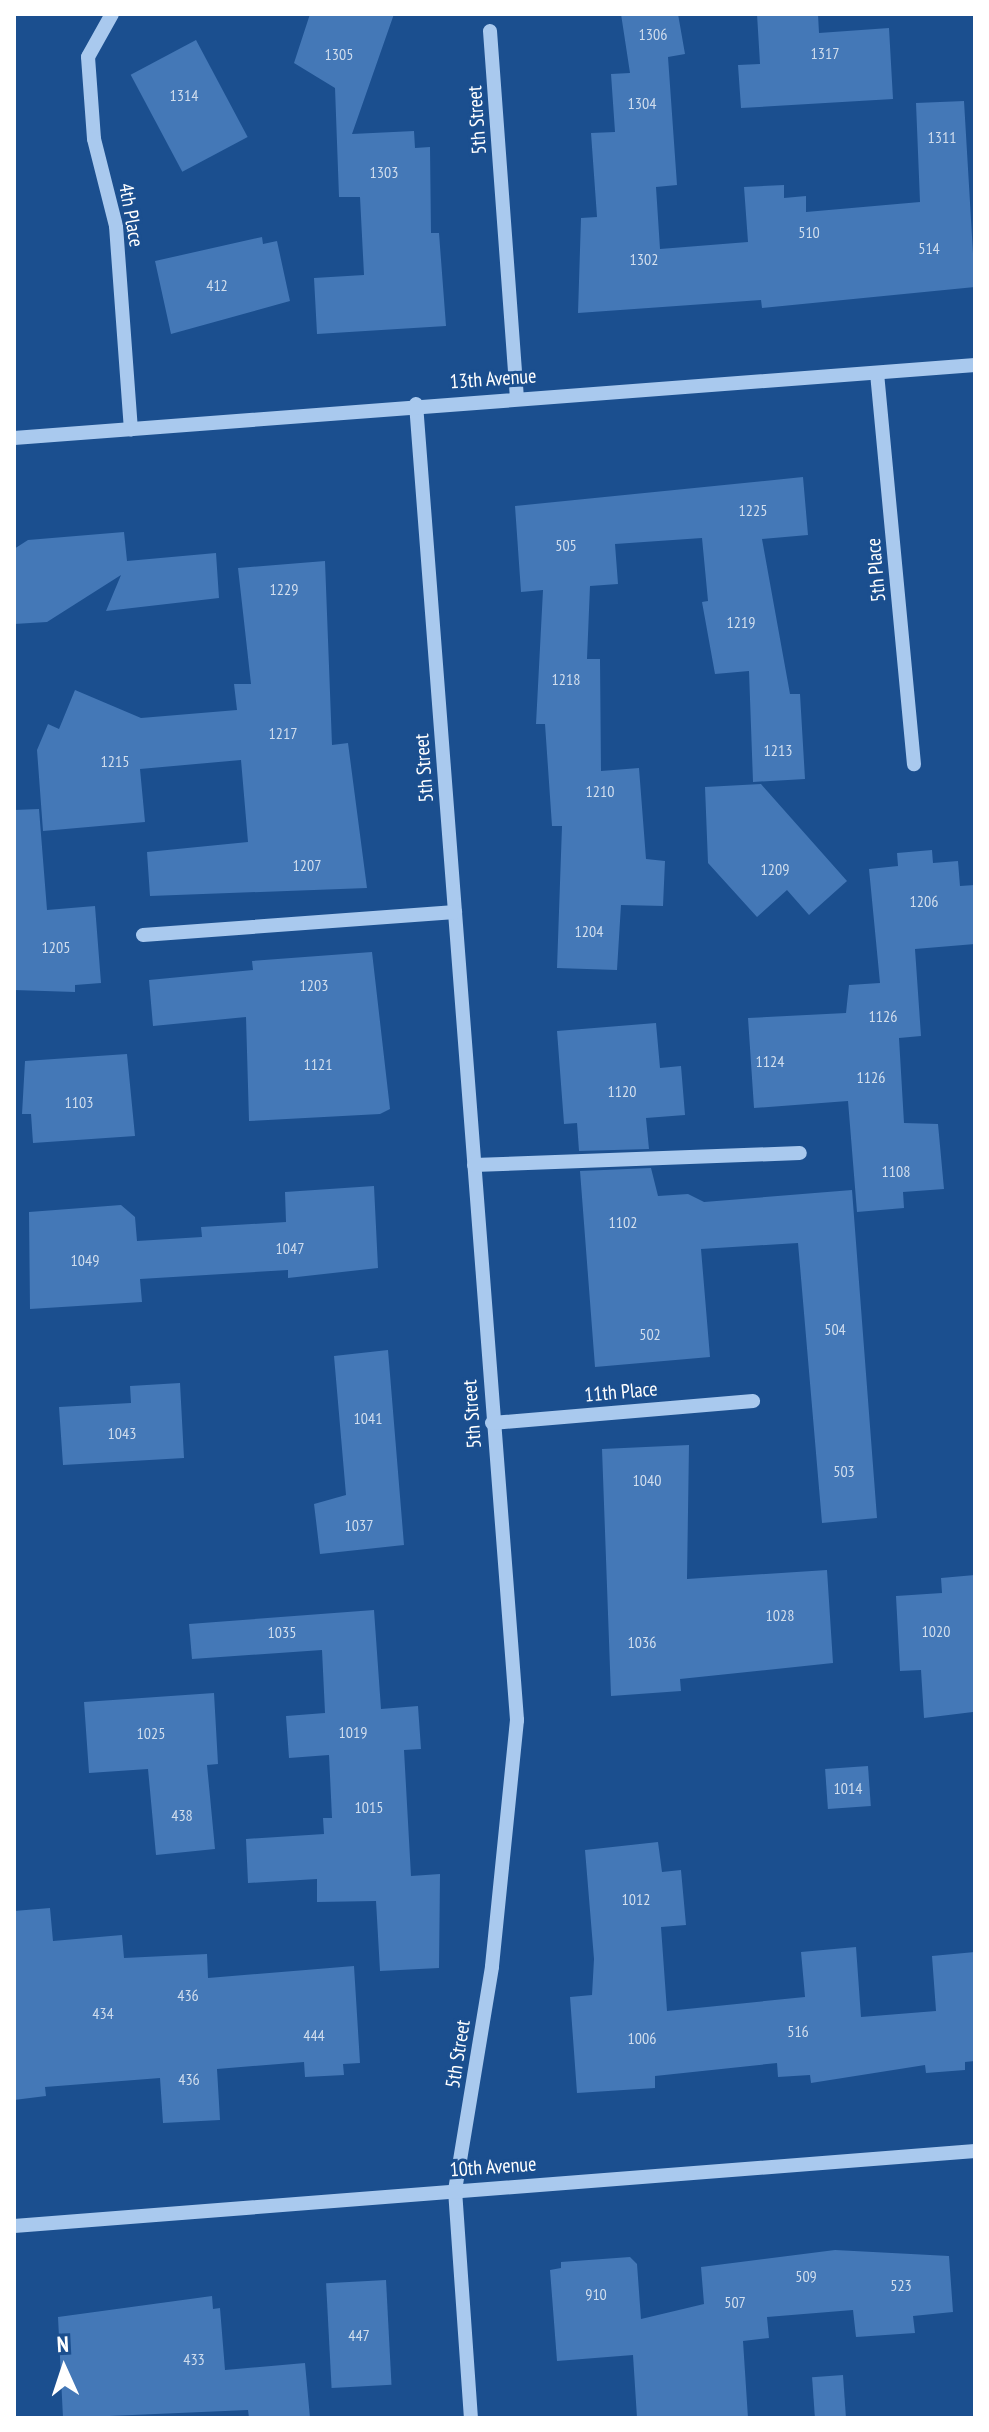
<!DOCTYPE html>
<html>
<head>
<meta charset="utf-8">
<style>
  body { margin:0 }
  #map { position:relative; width:989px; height:2432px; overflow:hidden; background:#1b4f8f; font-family:"PT Sans Narrow",sans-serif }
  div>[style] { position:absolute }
  .building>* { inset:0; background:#4478b7; transform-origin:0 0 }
  .minor>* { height:14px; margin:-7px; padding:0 7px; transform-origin:7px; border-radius:7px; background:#a9c9ee }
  span { translate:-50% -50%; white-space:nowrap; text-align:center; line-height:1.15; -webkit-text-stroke:6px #1b4f8f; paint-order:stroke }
  .number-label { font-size:16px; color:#d0dded }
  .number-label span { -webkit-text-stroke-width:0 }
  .street-label { font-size:20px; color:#fff }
  .frame { position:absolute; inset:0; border:16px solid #fff; pointer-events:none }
  .north { position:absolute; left:24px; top:2328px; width:80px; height:80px; -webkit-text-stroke:6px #1b4f8f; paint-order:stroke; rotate:357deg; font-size:22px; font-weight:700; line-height:32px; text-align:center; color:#fff }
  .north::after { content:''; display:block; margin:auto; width:28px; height:36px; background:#fff; clip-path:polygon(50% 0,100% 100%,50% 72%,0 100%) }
</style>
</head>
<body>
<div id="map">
  <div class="building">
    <div style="clip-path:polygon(310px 14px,394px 14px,352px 134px,414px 131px,415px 148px,430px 147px,431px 233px,439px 233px,446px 326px,317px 334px,314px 278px,364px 275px,360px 197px,339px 197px,335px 88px,294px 63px)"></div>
    <div style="clip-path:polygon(621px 14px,678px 14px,685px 54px,668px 57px,677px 185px,656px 187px,660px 249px,748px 242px,744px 187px,784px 185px,784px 198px,806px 196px,806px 212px,920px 202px,916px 103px,964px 101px,975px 287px,762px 308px,761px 300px,578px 313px,581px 218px,597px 217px,591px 133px,615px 132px,611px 74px,630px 73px)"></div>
    <div style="clip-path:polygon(757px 14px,818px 14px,819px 33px,889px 28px,893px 99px,741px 108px,738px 65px,760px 64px)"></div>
    <div style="left:196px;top:40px;width:110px;height:74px;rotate:62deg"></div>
    <div style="clip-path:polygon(262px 237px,263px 244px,277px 241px,290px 301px,171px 334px,155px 261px)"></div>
    <div style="clip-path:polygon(803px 477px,808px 535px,762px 539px,790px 694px,800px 694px,805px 779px,753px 782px,749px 671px,715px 674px,702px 602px,708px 601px,702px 538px,615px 544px,618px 584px,590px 586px,587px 659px,600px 659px,601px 771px,639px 768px,646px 859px,665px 861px,663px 906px,621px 905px,617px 970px,557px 968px,562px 826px,552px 826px,545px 724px,536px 724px,543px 590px,521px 592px,515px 506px)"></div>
    <div style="clip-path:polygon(124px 532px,127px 561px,216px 553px,219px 598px,106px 611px,121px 575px,47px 622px,14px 624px,14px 549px,28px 540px)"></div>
    <div style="clip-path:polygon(325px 561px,332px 745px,348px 743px,367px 888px,150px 896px,147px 852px,248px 842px,241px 760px,140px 769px,145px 822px,43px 831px,37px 750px,48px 724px,59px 729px,75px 690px,141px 718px,237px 710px,234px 684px,251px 684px,238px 568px)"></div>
    <div style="clip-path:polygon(761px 784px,847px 881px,809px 915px,787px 890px,757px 917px,708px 863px,705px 787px)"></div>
    <div style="clip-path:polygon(39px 809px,47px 910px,95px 906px,101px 983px,75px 985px,75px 992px,14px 990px,14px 810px)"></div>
    <div style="clip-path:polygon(932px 850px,933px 863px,958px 861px,960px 886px,975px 885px,975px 944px,915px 949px,921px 1036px,899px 1038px,904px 1123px,938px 1124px,944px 1189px,903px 1192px,904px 1208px,857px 1212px,848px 1101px,754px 1108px,748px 1018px,846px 1013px,849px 985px,880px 983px,869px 869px,898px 866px,897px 853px)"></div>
    <div style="clip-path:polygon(372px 952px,390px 1109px,380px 1114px,249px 1121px,246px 1017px,153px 1026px,149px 980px,253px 970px,252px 961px)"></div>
    <div style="clip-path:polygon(656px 1023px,660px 1068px,681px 1066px,685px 1115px,646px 1118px,649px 1149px,579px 1151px,577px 1123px,564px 1124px,557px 1031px)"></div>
    <div style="clip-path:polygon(127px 1054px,135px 1136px,33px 1143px,31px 1114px,22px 1114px,25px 1061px)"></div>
    <div style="clip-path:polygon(651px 1168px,658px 1196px,688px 1194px,704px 1202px,852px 1190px,877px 1518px,822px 1523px,798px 1243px,701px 1249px,710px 1357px,595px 1367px,580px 1171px)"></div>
    <div style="clip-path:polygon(374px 1186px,378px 1268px,288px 1278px,288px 1270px,140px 1279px,142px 1302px,30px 1309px,29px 1212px,121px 1205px,135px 1217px,137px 1241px,202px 1237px,201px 1227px,286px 1222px,285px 1192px)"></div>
    <div style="clip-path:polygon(388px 1350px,404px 1545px,320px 1554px,314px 1504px,346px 1495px,334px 1356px)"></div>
    <div style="clip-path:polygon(180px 1383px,184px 1458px,63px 1465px,59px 1407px,131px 1403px,130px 1386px)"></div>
    <div style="clip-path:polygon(689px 1445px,687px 1579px,827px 1570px,833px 1663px,680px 1679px,681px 1691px,611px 1696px,602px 1449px)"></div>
    <div style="clip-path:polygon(975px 1575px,973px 1712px,924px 1718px,921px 1670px,900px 1671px,896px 1596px,942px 1593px,941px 1578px)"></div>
    <div style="clip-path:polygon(374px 1610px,381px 1709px,418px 1706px,421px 1749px,404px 1750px,411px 1876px,440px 1874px,439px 1968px,380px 1971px,376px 1901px,317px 1902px,317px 1879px,248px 1883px,246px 1839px,324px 1834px,323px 1818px,332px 1818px,329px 1755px,289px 1758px,286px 1716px,325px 1713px,322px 1650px,192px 1659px,189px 1624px)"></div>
    <div style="clip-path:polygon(214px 1693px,218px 1764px,207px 1765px,215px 1849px,156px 1855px,148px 1769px,89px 1773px,84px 1702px)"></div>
    <div style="left:868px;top:1766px;width:40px;height:43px;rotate:86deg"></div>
    <div style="clip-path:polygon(658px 1842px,662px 1872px,681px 1870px,686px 1925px,661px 1927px,667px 2011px,805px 1997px,801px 1952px,856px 1947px,861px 2017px,936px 2011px,932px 1956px,975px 1952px,975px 2061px,965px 2062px,965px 2070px,926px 2073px,925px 2065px,811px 2083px,810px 2075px,778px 2077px,777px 2063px,655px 2076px,655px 2088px,577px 2093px,570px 1997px,592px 1995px,594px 1959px,585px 1850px)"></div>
    <div style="clip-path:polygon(50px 1908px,53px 1941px,122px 1935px,124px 1958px,207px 1954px,208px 1978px,354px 1966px,360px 2063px,343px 2064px,344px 2075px,305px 2077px,304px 2062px,217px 2069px,220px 2120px,163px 2123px,160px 2078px,45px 2087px,46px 2096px,14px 2100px,14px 1911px)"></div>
    <div style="clip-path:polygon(835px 2250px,949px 2256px,953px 2312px,913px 2316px,915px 2333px,856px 2337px,853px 2310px,767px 2317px,769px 2338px,743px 2341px,748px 2418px,637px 2418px,633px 2355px,557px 2361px,550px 2270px,561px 2268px,561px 2262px,630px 2257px,637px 2264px,641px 2319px,704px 2304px,701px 2267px)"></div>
    <div style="left:386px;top:2280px;width:105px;height:60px;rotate:87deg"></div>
    <div style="clip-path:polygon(212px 2296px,213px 2309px,220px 2308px,225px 2370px,305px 2363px,310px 2418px,249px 2418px,248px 2410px,63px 2418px,58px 2317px)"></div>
    <div style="left:843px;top:2375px;width:43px;height:31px;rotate:86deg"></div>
  </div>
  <div class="minor">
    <div style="left:112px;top:14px;width:49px;rotate:119.2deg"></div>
    <div style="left:88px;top:57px;width:82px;rotate:85.8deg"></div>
    <div style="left:94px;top:139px;width:90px;rotate:75.8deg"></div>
    <div style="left:116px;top:226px;width:204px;rotate:85.8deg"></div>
    <div style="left:490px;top:31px;width:367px;rotate:85.8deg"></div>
    <div style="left:877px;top:373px;width:393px;rotate:84.6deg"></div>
    <div style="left:416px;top:404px;width:1320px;rotate:85.61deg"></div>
    <div style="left:517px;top:1720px;width:248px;rotate:95.8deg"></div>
    <div style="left:492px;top:1967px;width:226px;rotate:99.4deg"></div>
    <div style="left:455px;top:2190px;width:229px;rotate:86deg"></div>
    <div style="left:14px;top:438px;width:964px;rotate:-4.34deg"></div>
    <div style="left:143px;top:935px;width:313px;rotate:-4.2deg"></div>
    <div style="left:474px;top:1165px;width:326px;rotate:-2.1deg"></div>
    <div style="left:492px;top:1423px;width:262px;rotate:-4.8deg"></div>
    <div style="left:14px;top:2226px;width:964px;rotate:-4.46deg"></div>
  </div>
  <div class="number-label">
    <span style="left:653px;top:34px">1306</span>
    <span style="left:825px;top:53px">1317</span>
    <span style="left:339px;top:54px">1305</span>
    <span style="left:184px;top:95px">1314</span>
    <span style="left:642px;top:103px">1304</span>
    <span style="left:942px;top:137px">1311</span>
    <span style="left:384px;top:172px">1303</span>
    <span style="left:809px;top:232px">510</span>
    <span style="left:929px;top:248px">514</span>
    <span style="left:644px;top:259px">1302</span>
    <span style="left:217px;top:285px">412</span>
    <span style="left:753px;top:510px">1225</span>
    <span style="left:566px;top:545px">505</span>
    <span style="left:284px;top:589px">1229</span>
    <span style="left:741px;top:622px">1219</span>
    <span style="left:566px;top:679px">1218</span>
    <span style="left:283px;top:733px">1217</span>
    <span style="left:778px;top:750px">1213</span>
    <span style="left:115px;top:761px">1215</span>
    <span style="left:600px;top:791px">1210</span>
    <span style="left:307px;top:865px">1207</span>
    <span style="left:775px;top:869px">1209</span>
    <span style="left:924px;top:901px">1206</span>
    <span style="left:589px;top:931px">1204</span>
    <span style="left:56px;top:947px">1205</span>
    <span style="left:314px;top:985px">1203</span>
    <span style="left:883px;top:1016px">1126</span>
    <span style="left:770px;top:1061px">1124</span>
    <span style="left:318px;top:1064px">1121</span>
    <span style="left:871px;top:1077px">1126</span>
    <span style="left:622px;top:1091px">1120</span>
    <span style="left:79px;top:1102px">1103</span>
    <span style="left:896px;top:1171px">1108</span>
    <span style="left:623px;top:1222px">1102</span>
    <span style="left:290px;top:1248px">1047</span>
    <span style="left:85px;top:1260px">1049</span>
    <span style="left:835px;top:1329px">504</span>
    <span style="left:650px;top:1334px">502</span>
    <span style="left:368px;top:1418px">1041</span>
    <span style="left:122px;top:1433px">1043</span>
    <span style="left:844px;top:1471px">503</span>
    <span style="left:647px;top:1480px">1040</span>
    <span style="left:359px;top:1525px">1037</span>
    <span style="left:780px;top:1615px">1028</span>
    <span style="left:936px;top:1631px">1020</span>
    <span style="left:282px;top:1632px">1035</span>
    <span style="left:642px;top:1642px">1036</span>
    <span style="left:353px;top:1732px">1019</span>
    <span style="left:151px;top:1733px">1025</span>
    <span style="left:848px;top:1788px">1014</span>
    <span style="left:369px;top:1807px">1015</span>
    <span style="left:182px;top:1815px">438</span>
    <span style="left:636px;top:1899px">1012</span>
    <span style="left:188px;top:1995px">436</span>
    <span style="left:103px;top:2013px">434</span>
    <span style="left:798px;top:2031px">516</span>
    <span style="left:314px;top:2035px">444</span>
    <span style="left:642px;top:2038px">1006</span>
    <span style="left:189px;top:2079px">436</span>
    <span style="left:806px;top:2276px">509</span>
    <span style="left:901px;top:2285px">523</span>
    <span style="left:596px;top:2294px">910</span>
    <span style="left:735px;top:2302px">507</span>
    <span style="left:359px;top:2335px">447</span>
    <span style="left:194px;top:2359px">433</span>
  </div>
  <div class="street-label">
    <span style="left:477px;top:120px;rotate:-94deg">5th Street</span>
    <span style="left:131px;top:215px;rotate:80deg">4th Place</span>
    <span style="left:493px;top:379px;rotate:-4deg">13th Avenue</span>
    <span style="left:876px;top:570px;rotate:-95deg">5th Place</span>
    <span style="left:424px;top:768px;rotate:-94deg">5th Street</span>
    <span style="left:621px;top:1392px;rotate:-5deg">11th Place</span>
    <span style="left:472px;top:1414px;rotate:-94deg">5th Street</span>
    <span style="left:458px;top:2054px;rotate:-81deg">5th Street</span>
    <span style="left:493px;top:2167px;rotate:-4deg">10th Avenue</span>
  </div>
  <div class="frame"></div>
  <div class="north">N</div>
</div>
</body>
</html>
